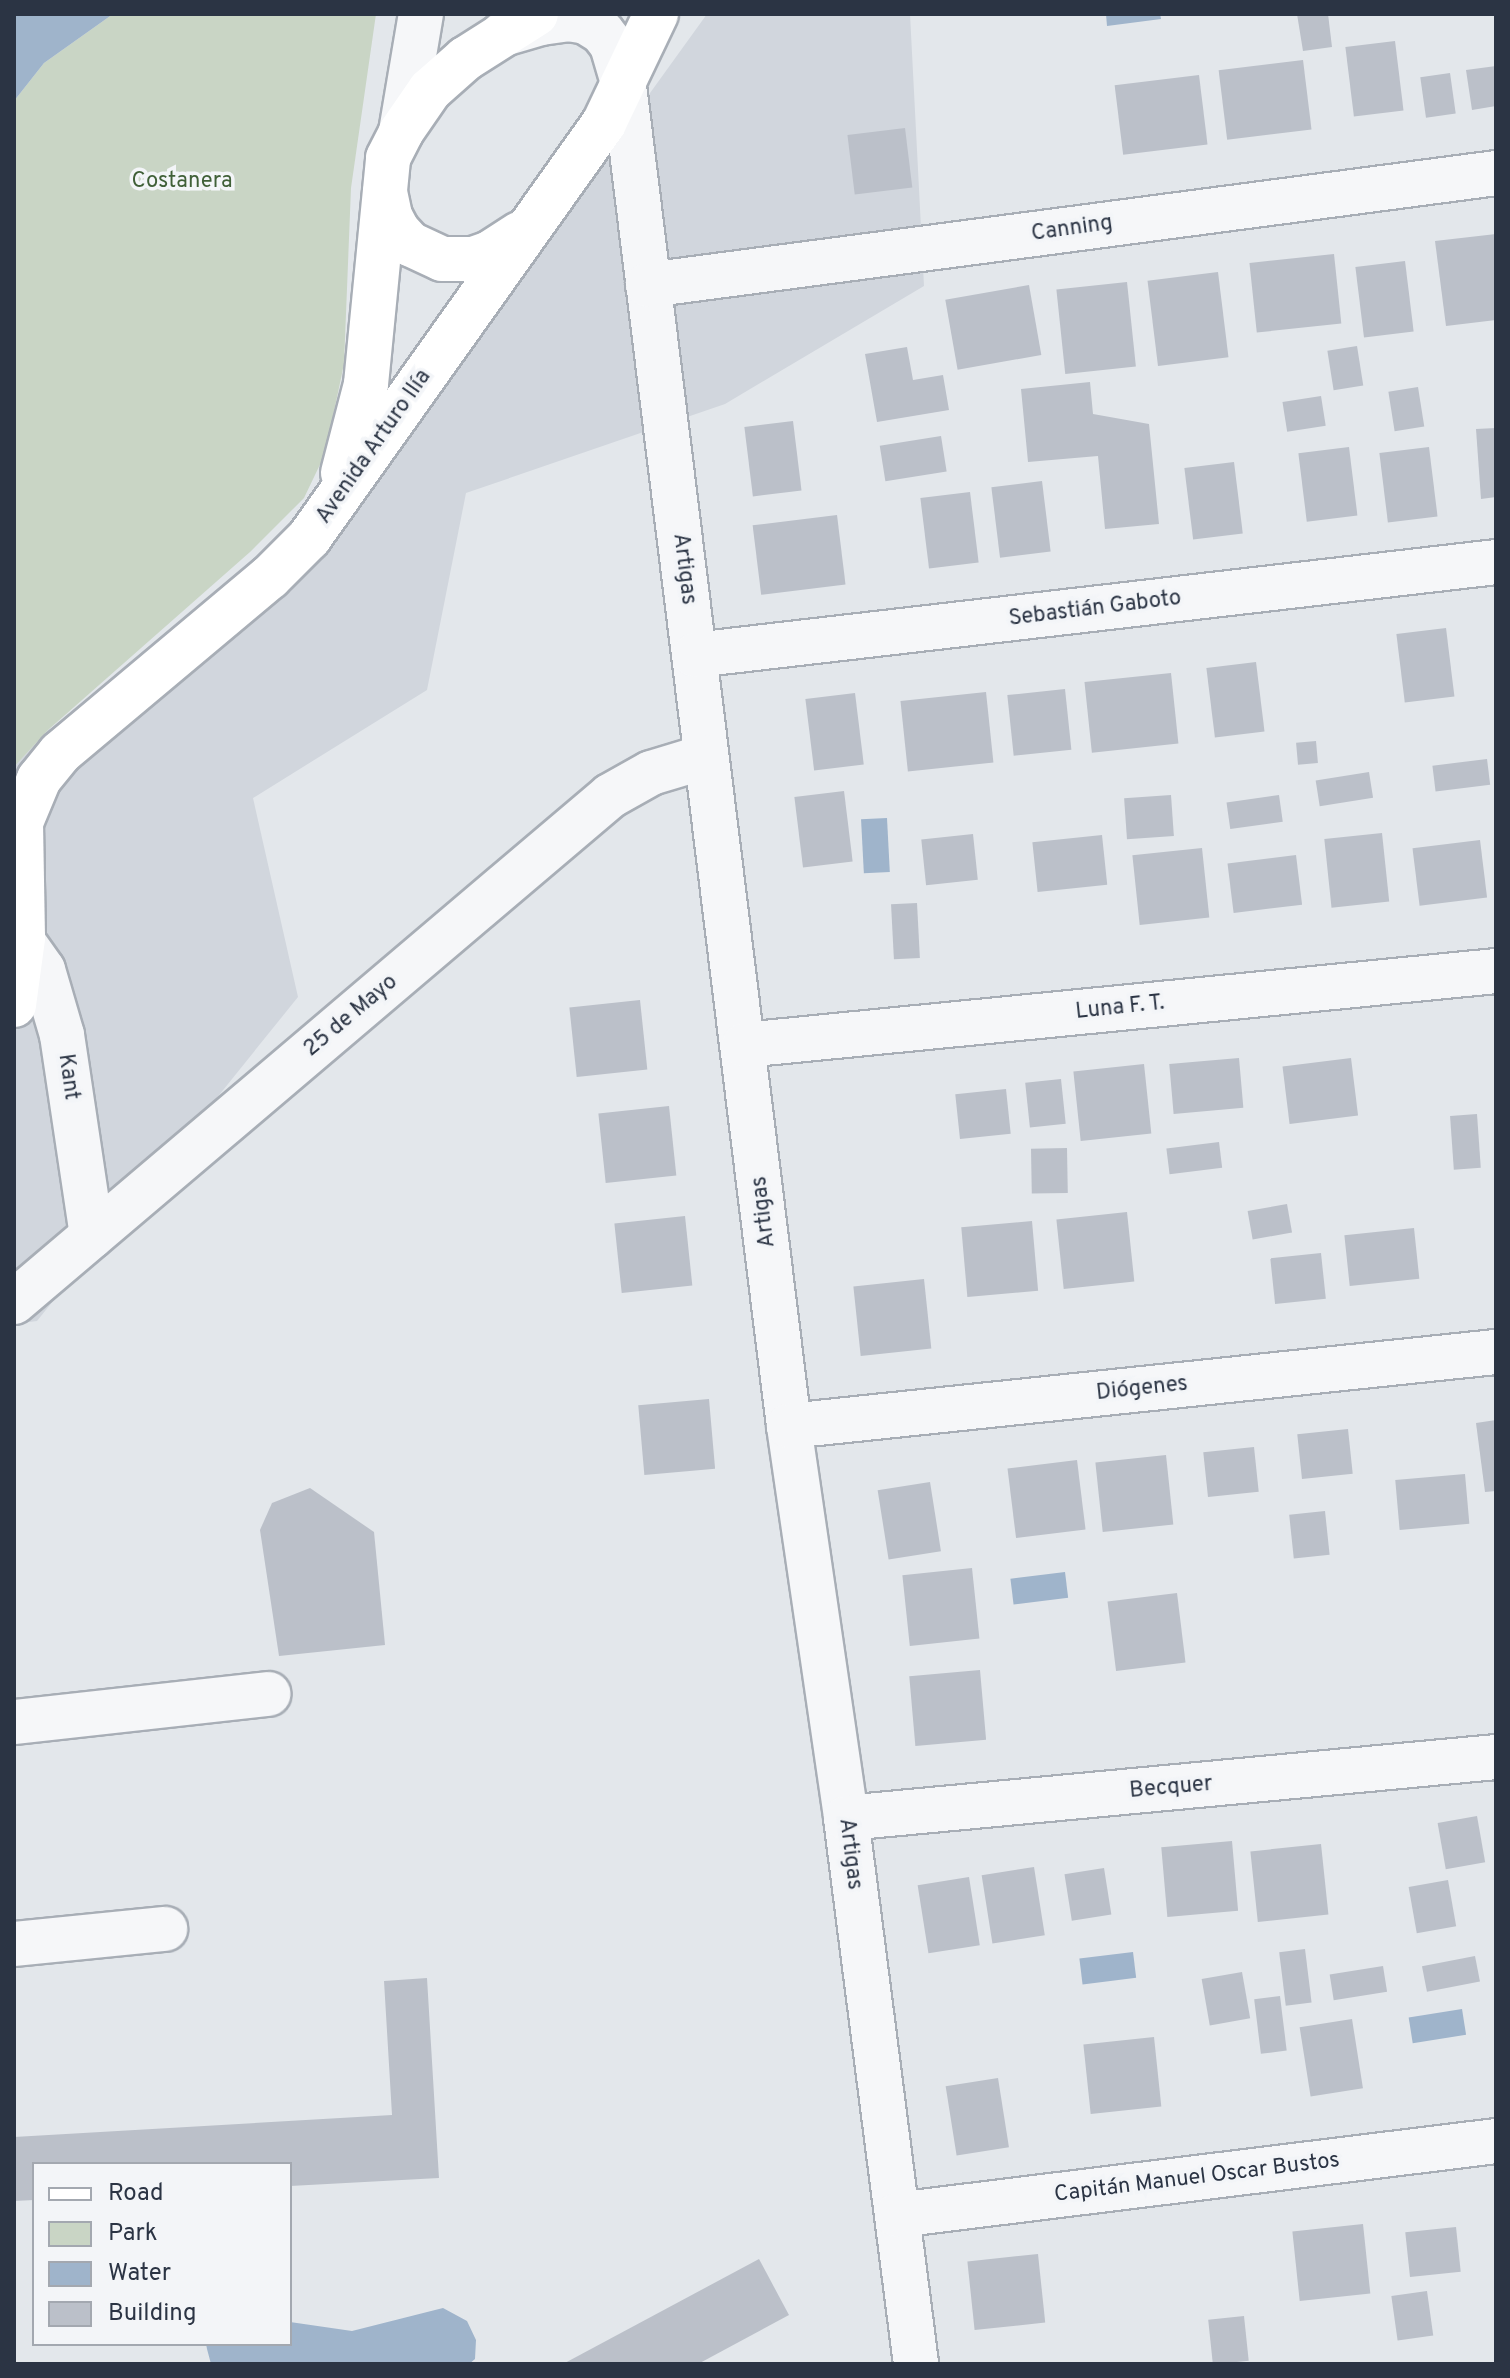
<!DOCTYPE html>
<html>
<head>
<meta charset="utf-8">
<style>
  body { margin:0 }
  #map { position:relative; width:1510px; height:2378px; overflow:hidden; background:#e3e7eb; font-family:Overpass,sans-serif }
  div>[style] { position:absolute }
  .built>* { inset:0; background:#d1d6dd }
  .green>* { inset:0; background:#c9d5c5 }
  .water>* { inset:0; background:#9fb4cb; transform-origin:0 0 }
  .building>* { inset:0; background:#bbc0c9; transform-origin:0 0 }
  .roads { filter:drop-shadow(2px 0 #a8aeb6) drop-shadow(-2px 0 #a8aeb6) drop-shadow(0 2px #a8aeb6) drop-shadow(0 -2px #a8aeb6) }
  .street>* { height:44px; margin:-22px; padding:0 22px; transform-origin:22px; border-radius:22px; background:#f6f7f9 }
  .secondary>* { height:44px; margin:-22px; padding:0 22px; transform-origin:22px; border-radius:22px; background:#fff }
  span { translate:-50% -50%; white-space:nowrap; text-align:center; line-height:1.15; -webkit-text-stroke:7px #f3f5f8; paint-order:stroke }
  .park-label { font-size:22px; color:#406038 }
  .street-label { font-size:22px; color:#2b3444 }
  .frame { position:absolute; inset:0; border:16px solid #2b3444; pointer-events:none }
  .legend { position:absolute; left:32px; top:2162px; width:260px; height:184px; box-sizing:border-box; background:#f3f5f8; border:2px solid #a3a8b0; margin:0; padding:10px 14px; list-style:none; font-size:24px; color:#2b3444 }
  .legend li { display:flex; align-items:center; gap:16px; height:40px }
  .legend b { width:40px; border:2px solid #a3a8b0 }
</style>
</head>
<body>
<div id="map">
  <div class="built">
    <div style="clip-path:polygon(707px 14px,910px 14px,924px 286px,725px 404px,466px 493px,427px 690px,253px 798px,298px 997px,37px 1321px,14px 1324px,14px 767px,48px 730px,291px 591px)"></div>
  </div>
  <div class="green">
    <div style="clip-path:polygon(113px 14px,376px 14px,351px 188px,344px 364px,325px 454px,304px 498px,250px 552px,48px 730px,14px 767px,14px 101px,44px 63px)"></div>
  </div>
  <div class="water">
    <div style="clip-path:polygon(14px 14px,113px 14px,44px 63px,14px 101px)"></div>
    <div style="clip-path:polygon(1106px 14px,1160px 14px,1161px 19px,1107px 26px)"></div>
    <div style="left:887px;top:818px;width:54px;height:26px;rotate:87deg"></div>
    <div style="left:1065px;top:1572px;width:26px;height:55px;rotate:83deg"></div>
    <div style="left:1133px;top:1952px;width:26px;height:54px;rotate:83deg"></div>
    <div style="left:1462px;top:2009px;width:26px;height:54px;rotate:81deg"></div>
    <div style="clip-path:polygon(443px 2308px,467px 2321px,476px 2340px,475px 2359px,469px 2364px,211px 2364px,207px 2349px,206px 2344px,290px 2344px,290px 2322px,352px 2331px)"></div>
  </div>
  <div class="building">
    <div style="clip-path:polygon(1297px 14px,1328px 14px,1332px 47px,1303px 51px)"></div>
    <div style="left:1395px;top:41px;width:70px;height:50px;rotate:83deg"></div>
    <div style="left:1303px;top:60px;width:70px;height:85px;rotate:83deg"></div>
    <div style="clip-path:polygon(1496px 66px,1496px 106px,1472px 110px,1466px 70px)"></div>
    <div style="left:1450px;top:73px;width:41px;height:30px;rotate:82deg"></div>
    <div style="left:1199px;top:75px;width:70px;height:85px;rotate:83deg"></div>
    <div style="left:905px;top:128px;width:60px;height:58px;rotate:83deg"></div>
    <div style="clip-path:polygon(1496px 234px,1496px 320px,1446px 326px,1435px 241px)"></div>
    <div style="left:1334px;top:254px;width:70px;height:85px;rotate:84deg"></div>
    <div style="left:1405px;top:261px;width:71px;height:50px;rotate:83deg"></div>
    <div style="left:1218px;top:272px;width:86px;height:71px;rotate:83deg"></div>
    <div style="left:1127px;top:282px;width:85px;height:71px;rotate:84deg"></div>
    <div style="left:1029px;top:285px;width:71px;height:85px;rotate:80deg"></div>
    <div style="left:1357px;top:346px;width:40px;height:30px;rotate:81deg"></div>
    <div style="clip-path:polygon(907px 347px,913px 380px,943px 375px,949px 410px,877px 422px,865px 354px)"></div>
    <div style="clip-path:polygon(1090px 382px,1093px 414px,1149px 424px,1159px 524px,1105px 529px,1098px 456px,1028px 462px,1021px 389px)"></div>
    <div style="left:1418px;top:387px;width:40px;height:30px;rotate:81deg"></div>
    <div style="left:1321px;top:396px;width:30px;height:39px;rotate:81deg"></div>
    <div style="left:793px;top:421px;width:70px;height:49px;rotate:83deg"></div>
    <div style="clip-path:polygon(1496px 428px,1496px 497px,1481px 499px,1476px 429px)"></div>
    <div style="left:941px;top:436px;width:36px;height:62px;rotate:81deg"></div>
    <div style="left:1349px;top:447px;width:69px;height:51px;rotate:83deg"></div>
    <div style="left:1429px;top:447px;width:70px;height:50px;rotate:83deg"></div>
    <div style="left:1234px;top:462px;width:72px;height:50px;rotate:83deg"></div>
    <div style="left:1042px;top:481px;width:71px;height:51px;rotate:83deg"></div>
    <div style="left:970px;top:492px;width:71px;height:50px;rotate:83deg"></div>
    <div style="left:837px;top:515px;width:70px;height:85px;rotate:83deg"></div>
    <div style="left:1446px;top:628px;width:69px;height:50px;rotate:83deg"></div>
    <div style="left:1256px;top:662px;width:70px;height:50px;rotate:83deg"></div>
    <div style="left:1171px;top:673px;width:71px;height:87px;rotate:84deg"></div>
    <div style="left:1065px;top:689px;width:61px;height:58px;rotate:84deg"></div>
    <div style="left:986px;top:692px;width:71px;height:86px;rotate:84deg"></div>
    <div style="left:855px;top:693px;width:72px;height:50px;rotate:83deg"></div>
    <div style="left:1316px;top:741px;width:22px;height:20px;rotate:85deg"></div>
    <div style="left:1487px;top:759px;width:26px;height:55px;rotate:83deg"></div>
    <div style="left:1369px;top:772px;width:26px;height:54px;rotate:81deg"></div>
    <div style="left:844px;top:791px;width:71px;height:50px;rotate:83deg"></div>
    <div style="left:1171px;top:795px;width:41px;height:47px;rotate:86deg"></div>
    <div style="left:1279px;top:795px;width:27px;height:53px;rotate:82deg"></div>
    <div style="left:1382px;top:833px;width:69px;height:58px;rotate:84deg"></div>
    <div style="left:973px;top:834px;width:46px;height:52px;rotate:84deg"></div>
    <div style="left:1102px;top:835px;width:50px;height:70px;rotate:84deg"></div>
    <div style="left:1480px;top:840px;width:58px;height:68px;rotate:83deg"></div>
    <div style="left:1202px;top:848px;width:70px;height:70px;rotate:84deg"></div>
    <div style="left:1296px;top:855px;width:50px;height:69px;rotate:83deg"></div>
    <div style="left:917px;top:903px;width:55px;height:26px;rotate:87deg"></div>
    <div style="left:640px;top:1000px;width:70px;height:71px;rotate:84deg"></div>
    <div style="left:1239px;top:1058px;width:50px;height:70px;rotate:85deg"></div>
    <div style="left:1351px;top:1058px;width:58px;height:69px;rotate:83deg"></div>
    <div style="left:1144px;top:1064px;width:70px;height:71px;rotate:84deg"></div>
    <div style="left:1061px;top:1079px;width:45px;height:36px;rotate:84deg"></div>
    <div style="left:1006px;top:1089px;width:45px;height:51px;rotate:84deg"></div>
    <div style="left:669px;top:1106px;width:70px;height:71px;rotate:84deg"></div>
    <div style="left:1477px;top:1114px;width:54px;height:27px;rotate:86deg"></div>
    <div style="left:1219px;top:1142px;width:26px;height:53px;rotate:83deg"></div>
    <div style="left:1067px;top:1148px;width:45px;height:36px;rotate:89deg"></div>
    <div style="left:1287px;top:1204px;width:29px;height:40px;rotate:80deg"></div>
    <div style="left:1127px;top:1212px;width:70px;height:71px;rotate:84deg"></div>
    <div style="left:685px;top:1216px;width:70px;height:71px;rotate:84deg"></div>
    <div style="left:1032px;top:1221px;width:70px;height:71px;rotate:85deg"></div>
    <div style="left:1414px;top:1228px;width:51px;height:70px;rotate:84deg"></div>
    <div style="left:1321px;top:1253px;width:46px;height:51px;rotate:84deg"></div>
    <div style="left:924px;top:1279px;width:70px;height:71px;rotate:84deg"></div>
    <div style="left:709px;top:1399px;width:70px;height:71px;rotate:85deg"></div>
    <div style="clip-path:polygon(1496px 1420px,1496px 1491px,1485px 1492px,1476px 1423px)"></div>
    <div style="left:1348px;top:1429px;width:45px;height:51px;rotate:84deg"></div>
    <div style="left:1254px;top:1447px;width:45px;height:51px;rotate:84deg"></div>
    <div style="left:1166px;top:1455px;width:70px;height:71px;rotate:84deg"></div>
    <div style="left:1077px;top:1460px;width:70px;height:70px;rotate:83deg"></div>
    <div style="left:1465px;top:1474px;width:50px;height:70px;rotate:85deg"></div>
    <div style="left:930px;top:1482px;width:70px;height:53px;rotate:81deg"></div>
    <div style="clip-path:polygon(310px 1488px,374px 1532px,385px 1645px,279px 1656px,260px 1530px,272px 1503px)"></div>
    <div style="left:1325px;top:1511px;width:44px;height:36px;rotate:84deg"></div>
    <div style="left:972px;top:1568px;width:71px;height:70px;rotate:84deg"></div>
    <div style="left:1177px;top:1593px;width:70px;height:70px;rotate:83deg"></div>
    <div style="left:980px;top:1670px;width:70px;height:71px;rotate:85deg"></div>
    <div style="left:1477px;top:1816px;width:47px;height:40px;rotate:80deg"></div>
    <div style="left:1232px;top:1841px;width:70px;height:71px;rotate:85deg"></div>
    <div style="left:1321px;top:1844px;width:71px;height:71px;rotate:84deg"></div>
    <div style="left:1034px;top:1867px;width:69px;height:53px;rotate:81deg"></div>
    <div style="left:1104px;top:1868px;width:47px;height:40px;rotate:81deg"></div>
    <div style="left:969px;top:1877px;width:69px;height:52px;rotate:81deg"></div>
    <div style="left:1448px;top:1880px;width:47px;height:40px;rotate:80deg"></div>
    <div style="left:1305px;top:1949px;width:54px;height:26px;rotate:83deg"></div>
    <div style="left:1475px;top:1956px;width:26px;height:54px;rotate:79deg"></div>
    <div style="left:1383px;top:1966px;width:26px;height:54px;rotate:81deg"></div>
    <div style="left:1242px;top:1972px;width:47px;height:41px;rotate:80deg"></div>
    <div style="clip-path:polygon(427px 1978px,439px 2178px,290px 2186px,290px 2164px,34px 2164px,34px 2200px,14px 2201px,14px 2137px,392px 2115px,384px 1981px)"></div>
    <div style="left:1280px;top:1996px;width:55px;height:26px;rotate:83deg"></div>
    <div style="left:1352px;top:2019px;width:70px;height:53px;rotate:81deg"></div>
    <div style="left:1154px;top:2037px;width:70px;height:71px;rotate:84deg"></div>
    <div style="left:998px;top:2078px;width:70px;height:53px;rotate:81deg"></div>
    <div style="left:1363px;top:2224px;width:70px;height:71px;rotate:84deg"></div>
    <div style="left:1456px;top:2227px;width:45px;height:51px;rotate:84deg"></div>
    <div style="left:1038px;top:2254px;width:69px;height:71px;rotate:84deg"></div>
    <div style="clip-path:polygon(759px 2259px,789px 2315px,698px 2364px,563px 2364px)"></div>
    <div style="left:1427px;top:2291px;width:45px;height:36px;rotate:82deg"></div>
    <div style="left:1244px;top:2316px;width:45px;height:36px;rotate:84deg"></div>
  </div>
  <div class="roads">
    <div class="street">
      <div style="left:503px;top:34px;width:40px;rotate:-16deg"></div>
      <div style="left:541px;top:23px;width:27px;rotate:-8deg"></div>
      <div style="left:568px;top:19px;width:18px;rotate:9deg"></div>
      <div style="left:586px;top:22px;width:19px;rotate:32deg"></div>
      <div style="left:602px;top:32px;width:16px;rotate:52deg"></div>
      <div style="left:612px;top:45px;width:43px;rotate:73.7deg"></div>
      <div style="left:624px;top:86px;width:1350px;rotate:82.98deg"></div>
      <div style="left:789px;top:1426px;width:396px;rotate:81.7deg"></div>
      <div style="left:846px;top:1818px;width:550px;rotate:82.69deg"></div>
      <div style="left:401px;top:132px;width:120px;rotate:-80.4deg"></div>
      <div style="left:648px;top:285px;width:855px;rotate:-7.52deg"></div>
      <div style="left:695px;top:655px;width:806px;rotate:-6.62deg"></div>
      <div style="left:14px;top:929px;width:50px;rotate:54.7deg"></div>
      <div style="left:43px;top:970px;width:68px;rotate:73.7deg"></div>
      <div style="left:62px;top:1035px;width:203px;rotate:81.5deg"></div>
      <div style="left:744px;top:1045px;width:756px;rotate:-5.62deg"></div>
      <div style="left:14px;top:1302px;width:782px;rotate:-40.33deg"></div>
      <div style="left:610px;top:796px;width:47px;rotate:-29.3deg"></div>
      <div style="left:651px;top:773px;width:55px;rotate:-16.8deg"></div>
      <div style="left:789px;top:1426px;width:711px;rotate:-5.98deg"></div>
      <div style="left:14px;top:1722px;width:256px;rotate:-6.3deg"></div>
      <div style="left:846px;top:1818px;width:653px;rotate:-5.36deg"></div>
      <div style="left:14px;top:1944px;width:152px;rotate:-5.7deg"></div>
      <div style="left:897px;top:2215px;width:604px;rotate:-7.04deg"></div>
    </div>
    <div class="secondary">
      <div style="left:385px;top:192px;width:25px;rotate:78deg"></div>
      <div style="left:390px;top:216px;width:17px;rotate:62deg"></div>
      <div style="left:398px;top:231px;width:18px;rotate:47deg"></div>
      <div style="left:410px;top:244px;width:35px;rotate:25deg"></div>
      <div style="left:442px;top:259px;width:31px"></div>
      <div style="left:473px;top:259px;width:18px;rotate:-19deg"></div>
      <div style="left:490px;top:253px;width:35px;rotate:-33deg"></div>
      <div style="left:343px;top:473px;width:92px;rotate:-75.5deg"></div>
      <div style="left:366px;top:384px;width:227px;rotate:-84.4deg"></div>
      <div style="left:388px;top:158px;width:29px;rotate:-63deg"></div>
      <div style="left:401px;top:132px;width:51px;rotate:-55.4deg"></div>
      <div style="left:430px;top:90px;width:47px;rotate:-41.5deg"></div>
      <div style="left:465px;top:59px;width:84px;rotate:-32.4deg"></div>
      <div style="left:14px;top:839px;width:65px;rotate:-67.4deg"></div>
      <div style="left:39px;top:779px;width:33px;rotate:-51deg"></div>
      <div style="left:60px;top:753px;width:274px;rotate:-40deg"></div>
      <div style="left:270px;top:577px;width:55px;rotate:-45deg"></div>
      <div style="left:309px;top:538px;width:509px;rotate:-54.59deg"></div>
      <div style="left:604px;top:123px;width:121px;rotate:-64.5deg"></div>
      <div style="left:14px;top:1005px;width:68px;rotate:-82.3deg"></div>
      <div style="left:23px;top:938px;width:118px;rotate:-91deg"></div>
    </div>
  </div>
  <div class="park-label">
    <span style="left:182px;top:182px">Costanera</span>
  </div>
  <div class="street-label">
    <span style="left:1072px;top:229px;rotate:-8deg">Canning</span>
    <span style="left:374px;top:447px;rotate:-55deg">Avenida Arturo Ilía</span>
    <span style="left:684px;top:569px;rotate:83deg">Artigas</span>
    <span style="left:1095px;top:609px;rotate:-7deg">Sebastián Gaboto</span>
    <span style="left:1120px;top:1008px;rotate:-6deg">Luna F. T.</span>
    <span style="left:351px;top:1016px;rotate:-40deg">25 de Mayo</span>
    <span style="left:68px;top:1077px;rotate:82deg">Kant</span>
    <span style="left:764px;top:1212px;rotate:-97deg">Artigas</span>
    <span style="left:1142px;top:1389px;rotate:-6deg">Diógenes</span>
    <span style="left:1171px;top:1788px;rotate:-5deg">Becquer</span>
    <span style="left:850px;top:1854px;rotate:83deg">Artigas</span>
    <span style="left:1197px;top:2178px;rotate:-7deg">Capitán Manuel Oscar Bustos</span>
  </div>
  <div class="frame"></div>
  <ul class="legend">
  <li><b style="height:10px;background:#fff"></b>Road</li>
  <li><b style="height:22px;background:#c9d5c5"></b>Park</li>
  <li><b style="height:22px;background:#9fb4cb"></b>Water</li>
  <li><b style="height:22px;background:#bbc0c9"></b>Building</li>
  </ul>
</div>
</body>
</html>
